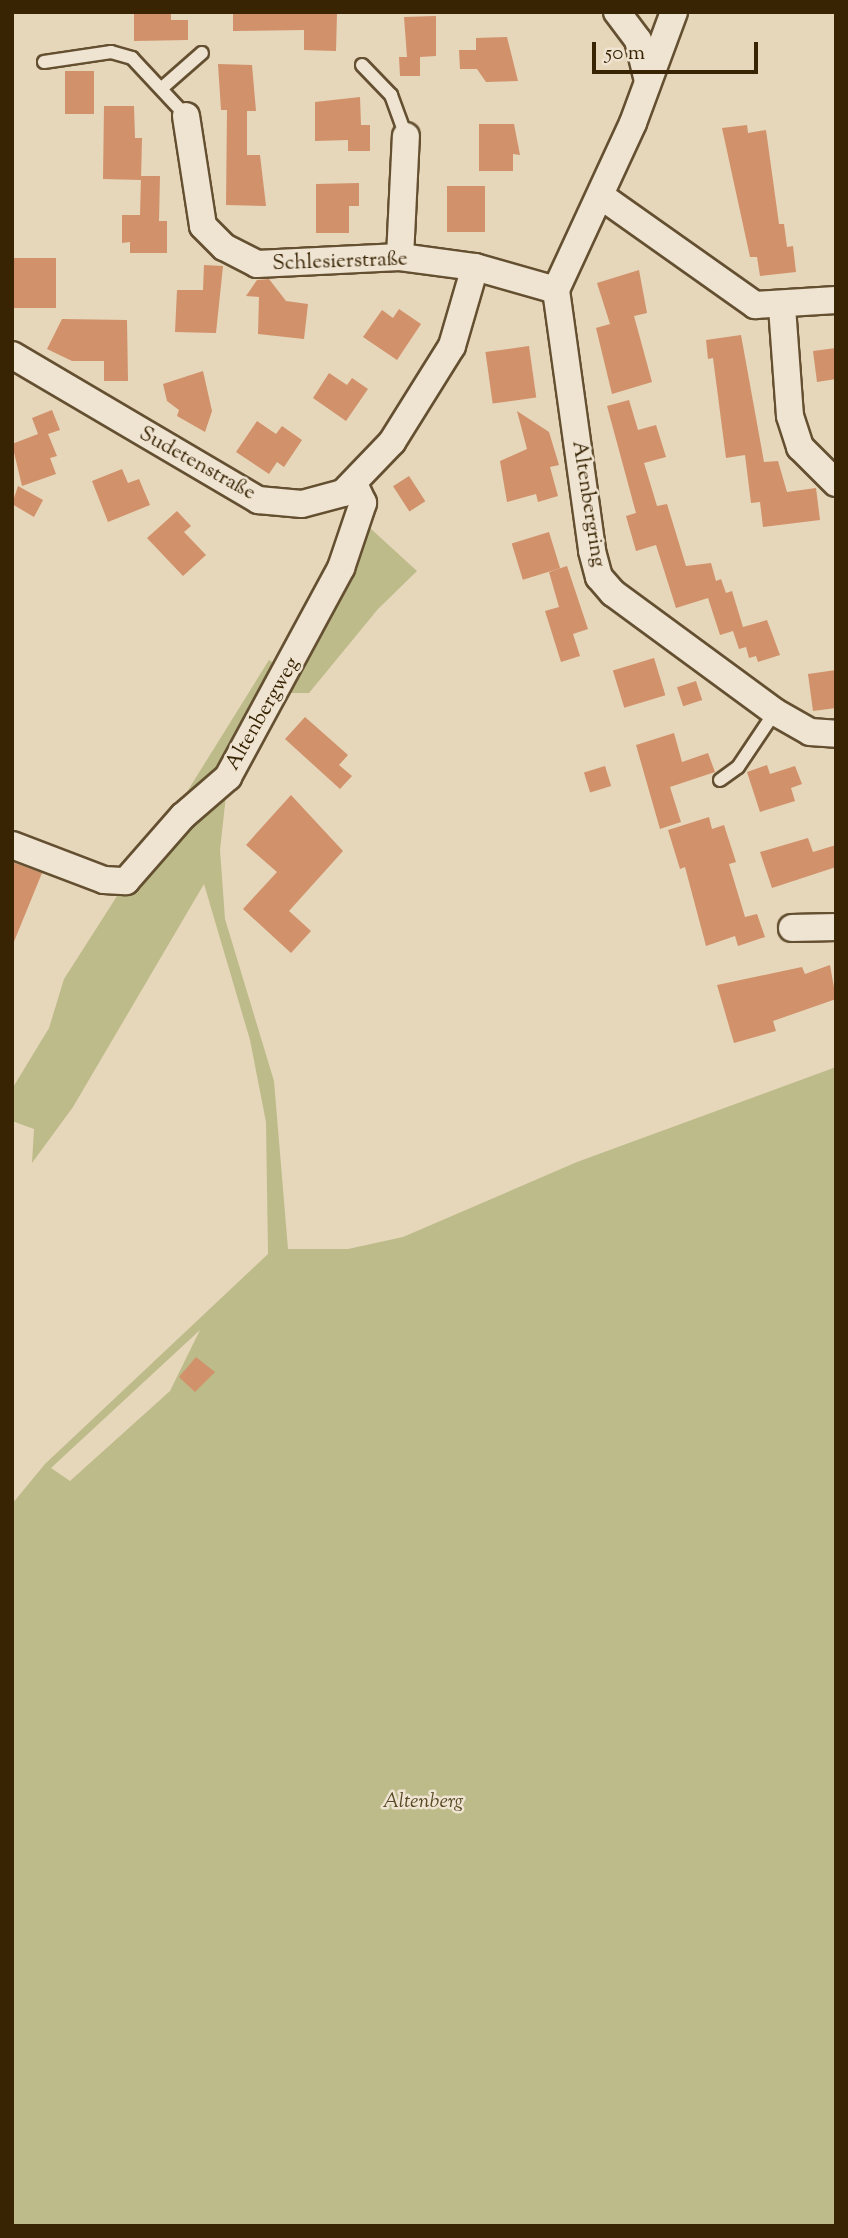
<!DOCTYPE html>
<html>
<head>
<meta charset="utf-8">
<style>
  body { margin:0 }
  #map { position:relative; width:848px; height:2238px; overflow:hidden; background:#e6d6ba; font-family:"Sorts Mill Goudy",serif }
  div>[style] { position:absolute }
  .green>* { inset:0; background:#bdbb8a }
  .building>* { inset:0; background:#d1916b; transform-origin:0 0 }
  .roads { filter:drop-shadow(2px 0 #645031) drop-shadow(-2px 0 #645031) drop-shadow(0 2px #645031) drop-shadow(0 -2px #645031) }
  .service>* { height:12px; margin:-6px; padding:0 6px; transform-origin:6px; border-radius:6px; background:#efe4d2 }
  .minor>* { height:26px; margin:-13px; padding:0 13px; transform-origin:13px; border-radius:13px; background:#efe4d2 }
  span { translate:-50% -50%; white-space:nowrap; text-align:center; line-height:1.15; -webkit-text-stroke:5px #efe4d2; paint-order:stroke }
  .street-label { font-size:21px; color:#382403 }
  .park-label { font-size:21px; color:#594a25; font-style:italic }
  .frame { position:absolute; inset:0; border:14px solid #382403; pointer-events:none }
  .scale { position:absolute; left:592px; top:42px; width:166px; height:32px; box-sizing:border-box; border:4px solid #382403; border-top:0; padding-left:9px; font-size:21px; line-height:24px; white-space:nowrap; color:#382403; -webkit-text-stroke:5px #efe4d2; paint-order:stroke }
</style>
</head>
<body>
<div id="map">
  <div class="green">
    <div style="clip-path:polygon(evenodd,359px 518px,417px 571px,378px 609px,309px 693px,277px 693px,228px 777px,220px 850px,225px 919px,274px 1081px,288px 1249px,348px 1249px,403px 1237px,577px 1162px,836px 1067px,836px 2226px,12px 2226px,12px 1504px,45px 1464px,268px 1254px,266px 1122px,250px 1040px,204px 884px,73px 1107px,32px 1163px,34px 1129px,12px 1121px,12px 1089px,49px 1028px,64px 979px,126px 882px,102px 869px,122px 866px,172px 816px,269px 660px,288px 671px,359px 518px,200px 1330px,170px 1391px,70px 1481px,51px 1468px,200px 1330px)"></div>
  </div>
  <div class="building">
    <div style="clip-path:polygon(134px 12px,171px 12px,171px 20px,188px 20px,188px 40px,134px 41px)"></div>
    <div style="clip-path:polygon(233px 12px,337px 13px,336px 51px,304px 50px,304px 30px,233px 31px)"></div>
    <div style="clip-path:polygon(436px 16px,436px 56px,420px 57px,420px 76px,400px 76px,399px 57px,407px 57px,404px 17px)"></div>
    <div style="clip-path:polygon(507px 37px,518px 81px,486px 82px,477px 69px,460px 69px,459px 50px,476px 50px,476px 38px)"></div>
    <div style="clip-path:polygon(218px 64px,252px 65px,256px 111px,247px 111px,247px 155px,260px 155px,266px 206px,226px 205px,227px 110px,221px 110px)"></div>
    <div style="left:65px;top:71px;width:29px;height:43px"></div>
    <div style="clip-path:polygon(360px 97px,361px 125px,370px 125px,370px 151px,348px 151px,348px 140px,315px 141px,315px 102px)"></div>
    <div style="clip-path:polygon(104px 106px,134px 106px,135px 138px,142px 138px,141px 180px,103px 179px)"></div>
    <div style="clip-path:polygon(479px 124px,514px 124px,520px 155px,513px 154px,513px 171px,479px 171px)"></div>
    <div style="clip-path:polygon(747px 125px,748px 133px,766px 130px,779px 224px,784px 224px,787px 247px,793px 246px,796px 272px,760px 276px,757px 257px,750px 257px,722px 128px)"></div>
    <div style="clip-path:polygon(141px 176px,160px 176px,159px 221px,167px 221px,167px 253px,130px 253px,130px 242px,122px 243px,122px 215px,140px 215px)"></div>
    <div style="clip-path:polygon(359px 183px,359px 206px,349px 206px,349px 233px,316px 233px,316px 184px)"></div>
    <div style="left:447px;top:186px;width:38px;height:46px"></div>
    <div style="left:12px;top:258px;width:44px;height:50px"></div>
    <div style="clip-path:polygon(204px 265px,223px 266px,216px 333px,175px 332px,177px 290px,203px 290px)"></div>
    <div style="clip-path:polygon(639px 270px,647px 313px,634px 316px,652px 382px,612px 394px,596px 328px,610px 324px,597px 283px)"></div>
    <div style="clip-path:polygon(269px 279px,286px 301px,308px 304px,304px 339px,258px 334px,259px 297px,246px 296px,257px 280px)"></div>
    <div style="clip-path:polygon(399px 309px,421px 324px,397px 360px,363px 337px,382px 310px,393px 318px)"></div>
    <div style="clip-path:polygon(62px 319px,127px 320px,128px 381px,104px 381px,104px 361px,72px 361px,47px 349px)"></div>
    <div style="clip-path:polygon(741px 335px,764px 462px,778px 461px,787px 492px,816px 488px,820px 520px,763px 527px,760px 502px,751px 503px,745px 455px,726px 458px,713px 358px,708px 359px,706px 340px)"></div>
    <div style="left:529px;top:346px;width:52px;height:44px;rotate:82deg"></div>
    <div style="clip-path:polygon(836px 348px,836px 379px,817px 382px,813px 351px)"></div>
    <div style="clip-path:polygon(203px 371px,212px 411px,205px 432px,177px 416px,179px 410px,167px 401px,163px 384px)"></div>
    <div style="clip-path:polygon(329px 373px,347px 385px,352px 378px,368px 389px,346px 421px,313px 398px)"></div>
    <div style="clip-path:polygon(629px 400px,638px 430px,656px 425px,666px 457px,644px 463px,657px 506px,667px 504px,686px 566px,711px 563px,716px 581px,721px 579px,726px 593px,732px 591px,743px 627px,767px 620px,780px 655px,758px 662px,756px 656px,749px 658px,746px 647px,739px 649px,733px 631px,720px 635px,708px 598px,676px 608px,656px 545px,636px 551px,626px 516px,636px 513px,607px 406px)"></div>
    <div style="clip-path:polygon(52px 410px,60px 430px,48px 434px,57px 456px,50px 458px,56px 474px,22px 486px,12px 444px,38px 434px,32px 418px)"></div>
    <div style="clip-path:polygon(517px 411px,549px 432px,559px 465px,550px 467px,558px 496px,538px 502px,536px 494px,507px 502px,500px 461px,527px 449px)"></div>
    <div style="clip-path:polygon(257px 421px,276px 434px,282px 426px,302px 440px,284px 467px,277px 462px,269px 474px,236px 452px)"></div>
    <div style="clip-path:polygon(122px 469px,128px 483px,139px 479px,150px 505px,108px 522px,92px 481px)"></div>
    <div style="left:409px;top:476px;width:30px;height:19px;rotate:57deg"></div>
    <div style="clip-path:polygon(18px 486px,43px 500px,34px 517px,12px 504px)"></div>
    <div style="clip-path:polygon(177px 511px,191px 526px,184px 532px,206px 555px,183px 576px,147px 538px)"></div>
    <div style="left:549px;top:532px;width:38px;height:39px;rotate:73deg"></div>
    <div style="clip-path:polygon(567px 566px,588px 629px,573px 634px,580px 656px,561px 662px,545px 611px,559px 607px,549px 572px)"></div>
    <div style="left:654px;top:658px;width:39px;height:43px;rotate:73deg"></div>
    <div style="clip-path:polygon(836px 670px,836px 708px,813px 711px,808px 674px)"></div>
    <div style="left:696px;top:681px;width:20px;height:20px;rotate:72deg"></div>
    <div style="clip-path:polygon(305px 717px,348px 755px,339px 765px,352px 776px,340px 789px,285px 739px)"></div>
    <div style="clip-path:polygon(674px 733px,682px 762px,708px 753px,715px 772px,670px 787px,681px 822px,660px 829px,636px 745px)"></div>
    <div style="clip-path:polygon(767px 765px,770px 774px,795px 766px,802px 784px,791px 788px,795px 801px,760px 812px,747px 772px)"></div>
    <div style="left:605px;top:766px;width:21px;height:22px;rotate:73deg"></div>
    <div style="clip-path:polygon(291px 795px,343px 851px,289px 911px,311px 931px,291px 953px,243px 909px,277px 872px,246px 845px)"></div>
    <div style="clip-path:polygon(709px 817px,712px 829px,724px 825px,736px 862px,729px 864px,745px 917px,757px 914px,765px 937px,738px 946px,735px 936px,706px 946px,685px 867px,680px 869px,668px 830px)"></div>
    <div style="clip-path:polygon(808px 838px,813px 852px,836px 845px,836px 867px,772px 888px,760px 852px)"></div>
    <div style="clip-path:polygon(12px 862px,42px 873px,13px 944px,12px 944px)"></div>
    <div style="clip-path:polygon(830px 965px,836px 999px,773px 1021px,776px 1031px,734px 1043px,717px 985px,802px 967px,805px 974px)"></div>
    <div style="clip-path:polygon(196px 1357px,215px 1372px,195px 1392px,179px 1377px)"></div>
  </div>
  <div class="roads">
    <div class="service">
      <div style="left:44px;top:62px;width:68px;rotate:-8.5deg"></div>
      <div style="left:111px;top:52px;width:22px;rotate:16deg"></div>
      <div style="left:132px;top:58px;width:79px;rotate:47deg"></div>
      <div style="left:362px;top:65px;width:42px;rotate:46deg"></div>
      <div style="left:391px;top:95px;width:44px;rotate:69.9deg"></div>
      <div style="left:162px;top:88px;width:53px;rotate:-41.2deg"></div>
      <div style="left:720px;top:780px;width:22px;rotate:-36deg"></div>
      <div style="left:738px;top:767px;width:66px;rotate:-56.1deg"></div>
    </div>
    <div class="minor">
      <div style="left:617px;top:12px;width:35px;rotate:53deg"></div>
      <div style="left:638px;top:40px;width:42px;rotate:76.3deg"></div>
      <div style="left:674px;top:12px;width:118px;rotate:110.3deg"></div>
      <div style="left:633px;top:123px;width:184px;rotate:114.8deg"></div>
      <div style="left:556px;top:290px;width:263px;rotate:82.1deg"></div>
      <div style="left:592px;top:551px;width:27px;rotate:75deg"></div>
      <div style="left:599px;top:577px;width:21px;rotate:49deg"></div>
      <div style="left:613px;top:593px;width:201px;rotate:36.3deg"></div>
      <div style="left:775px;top:712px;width:40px;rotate:29.7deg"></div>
      <div style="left:810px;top:732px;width:26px;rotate:4deg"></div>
      <div style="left:186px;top:116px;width:111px;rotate:81.2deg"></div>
      <div style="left:203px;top:226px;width:30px;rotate:45deg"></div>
      <div style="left:224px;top:247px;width:37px;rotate:27deg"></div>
      <div style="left:257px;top:264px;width:143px;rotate:-2.8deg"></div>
      <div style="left:400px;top:257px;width:76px;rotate:7.6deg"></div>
      <div style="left:475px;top:267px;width:84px;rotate:15.9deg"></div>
      <div style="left:601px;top:196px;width:189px;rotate:35.3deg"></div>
      <div style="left:755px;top:305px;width:81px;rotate:-3.5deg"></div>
      <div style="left:400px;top:257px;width:121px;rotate:-87.2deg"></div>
      <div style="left:782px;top:307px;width:109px;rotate:85.8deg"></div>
      <div style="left:790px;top:416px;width:33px;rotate:72deg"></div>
      <div style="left:800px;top:447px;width:51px;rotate:45deg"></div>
      <div style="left:12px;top:355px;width:286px;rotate:30.5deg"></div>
      <div style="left:258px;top:500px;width:44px;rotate:5.2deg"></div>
      <div style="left:302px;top:504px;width:42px;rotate:-15deg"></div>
      <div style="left:343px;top:493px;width:71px;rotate:-46.1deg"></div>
      <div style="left:392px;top:442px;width:113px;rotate:-58deg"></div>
      <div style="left:452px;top:346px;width:82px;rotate:-73.8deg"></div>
      <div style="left:12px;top:845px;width:98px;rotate:20.8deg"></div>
      <div style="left:104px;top:880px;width:22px;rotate:3deg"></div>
      <div style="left:126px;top:881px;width:86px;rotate:-48.8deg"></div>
      <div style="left:183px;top:816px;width:60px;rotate:-40.9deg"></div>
      <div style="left:228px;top:777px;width:238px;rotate:-61.6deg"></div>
      <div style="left:341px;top:568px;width:69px;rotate:-71.3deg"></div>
      <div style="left:363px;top:503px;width:21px;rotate:-115deg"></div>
      <div style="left:792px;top:928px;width:44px;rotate:-1.3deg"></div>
    </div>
  </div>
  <div class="street-label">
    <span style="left:340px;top:262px;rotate:-2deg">Schlesierstraße</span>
    <span style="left:197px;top:464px;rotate:29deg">Sudetenstraße</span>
    <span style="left:588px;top:504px;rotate:81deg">Altenbergring</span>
    <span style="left:263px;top:714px;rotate:-60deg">Altenbergweg</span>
  </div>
  <div class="park-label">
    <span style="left:423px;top:1802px">Altenberg</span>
  </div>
  <div class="frame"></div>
  <div class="scale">50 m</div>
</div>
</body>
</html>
